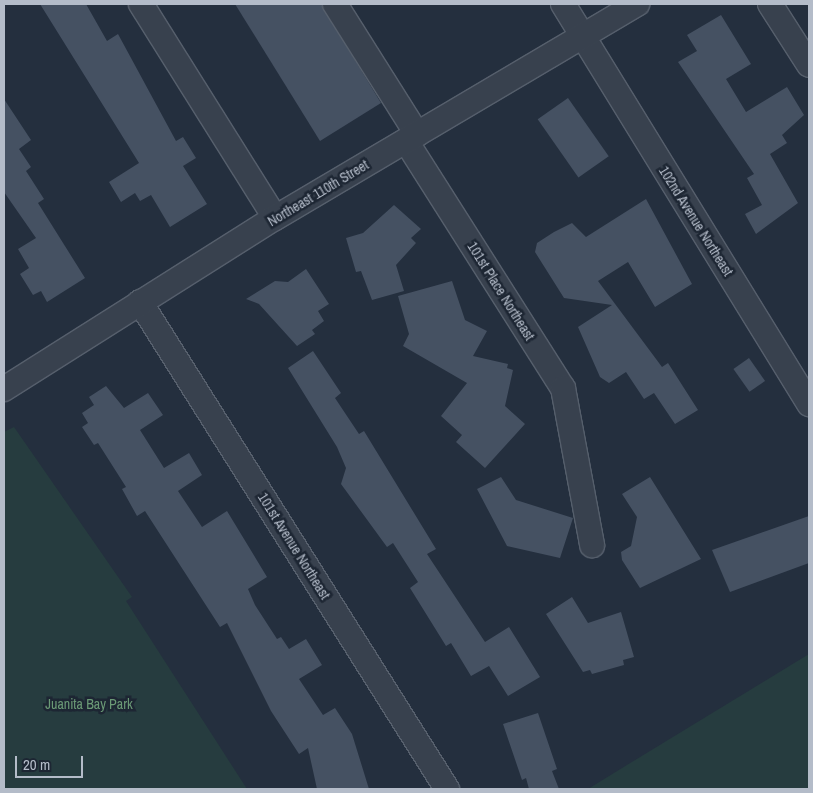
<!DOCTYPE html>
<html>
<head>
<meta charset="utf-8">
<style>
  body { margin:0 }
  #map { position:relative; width:813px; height:793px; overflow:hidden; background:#242f3e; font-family:"Archivo Narrow",sans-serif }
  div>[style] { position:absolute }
  .green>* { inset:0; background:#263c3f }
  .building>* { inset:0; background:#455162; transform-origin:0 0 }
  .roads { filter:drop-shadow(1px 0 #565f6c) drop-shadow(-1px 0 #565f6c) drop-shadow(0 1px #565f6c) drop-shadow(0 -1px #565f6c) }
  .minor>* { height:24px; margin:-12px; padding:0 12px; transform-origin:12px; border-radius:12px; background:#38414e }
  span { translate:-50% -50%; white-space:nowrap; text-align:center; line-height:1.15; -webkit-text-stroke:5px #1d2633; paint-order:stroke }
  .street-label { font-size:14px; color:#b4bcc9 }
  .park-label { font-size:14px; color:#6b9a76 }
  .frame { position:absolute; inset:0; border:5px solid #b4bcc9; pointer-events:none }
  .scale { position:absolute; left:15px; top:756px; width:68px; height:22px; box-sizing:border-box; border:2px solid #b4bcc9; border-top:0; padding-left:6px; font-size:15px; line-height:18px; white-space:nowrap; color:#b4bcc9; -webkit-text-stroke:4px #1d2633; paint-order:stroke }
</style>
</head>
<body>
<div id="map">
  <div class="green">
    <div style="clip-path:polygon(14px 427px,132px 597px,126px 601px,247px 789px,4px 789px,4px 432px)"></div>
    <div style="clip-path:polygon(809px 654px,809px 789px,588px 789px,627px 765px)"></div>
  </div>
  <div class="building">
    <div style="clip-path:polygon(40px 4px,86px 4px,107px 41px,118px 34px,176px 141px,183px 137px,196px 158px,183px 166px,207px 204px,170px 227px,151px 195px,140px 201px,135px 193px,121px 202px,109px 182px,139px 163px)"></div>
    <div style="clip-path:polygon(235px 4px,321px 4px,381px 103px,320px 141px)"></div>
    <div style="clip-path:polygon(721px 15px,751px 64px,726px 79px,746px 112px,787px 87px,804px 115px,782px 135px,787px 143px,770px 154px,798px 203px,756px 234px,745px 214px,762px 205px,747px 178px,754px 174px,678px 62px,697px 51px,687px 35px)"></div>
    <div style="left:568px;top:98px;width:71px;height:37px;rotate:55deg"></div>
    <div style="clip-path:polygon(4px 99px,31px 140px,19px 149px,31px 167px,26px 171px,44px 199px,38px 203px,85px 278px,47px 302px,41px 291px,33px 295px,20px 274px,29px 268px,18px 249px,36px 238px,4px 192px)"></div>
    <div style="clip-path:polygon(646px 199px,692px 284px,655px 307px,628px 262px,598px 281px,662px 367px,668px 363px,698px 410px,675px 424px,654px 393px,644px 399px,626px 372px,609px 383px,600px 377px,578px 327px,612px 305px,564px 298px,535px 252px,537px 243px,554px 232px,572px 223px,586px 237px)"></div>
    <div style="clip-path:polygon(394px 205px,421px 229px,411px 238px,416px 243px,396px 265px,404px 291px,372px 300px,361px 271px,356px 272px,346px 238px,363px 233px)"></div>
    <div style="clip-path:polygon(306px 269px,329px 304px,318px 311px,324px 321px,312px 330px,315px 334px,297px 346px,259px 304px,246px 299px,275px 281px,288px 282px)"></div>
    <div style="clip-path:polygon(452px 281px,465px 320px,487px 331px,473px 356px,508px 364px,507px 368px,513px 370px,505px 406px,525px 424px,485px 468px,456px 442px,462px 435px,441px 416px,467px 383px,403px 346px,409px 334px,398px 296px)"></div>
    <div style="clip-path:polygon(313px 351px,341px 393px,335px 398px,359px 434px,364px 431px,436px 549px,427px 554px,485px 642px,509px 627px,540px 677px,508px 696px,489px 666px,471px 676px,451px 643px,446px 646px,410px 588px,418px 582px,393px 543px,387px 547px,341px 484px,346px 468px,337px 447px,288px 368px)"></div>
    <div style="left:749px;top:358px;width:28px;height:19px;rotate:55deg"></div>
    <div style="clip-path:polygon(106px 386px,124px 408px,148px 393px,163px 415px,140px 430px,164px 468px,189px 453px,202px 475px,178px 491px,202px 527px,227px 511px,267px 577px,248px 589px,255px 605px,277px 639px,281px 637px,289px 649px,306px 639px,322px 665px,299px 679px,323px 715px,335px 708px,352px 734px,369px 789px,317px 789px,308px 748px,299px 754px,271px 711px,227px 623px,220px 627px,145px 511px,137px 516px,122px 489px,126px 487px,98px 443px,94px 445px,82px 427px,88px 423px,82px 413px,94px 405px,89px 397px)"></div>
    <div style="clip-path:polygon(501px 477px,516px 500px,573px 518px,560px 558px,507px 546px,477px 489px)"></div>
    <div style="clip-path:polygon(650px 477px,701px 559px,640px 588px,622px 560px,621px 552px,631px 546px,637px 517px,622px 494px)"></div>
    <div style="clip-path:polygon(809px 516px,809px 563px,730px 592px,712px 550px)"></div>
    <div style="clip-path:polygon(572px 597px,588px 623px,621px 612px,634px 657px,623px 660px,624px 665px,592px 674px,590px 670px,583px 672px,546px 614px)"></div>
    <div style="clip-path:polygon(538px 713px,557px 769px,552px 771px,559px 789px,529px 789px,526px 778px,522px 780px,503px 724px)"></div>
  </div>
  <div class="roads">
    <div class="minor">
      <div style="left:141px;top:4px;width:252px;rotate:57.9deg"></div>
      <div style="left:335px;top:4px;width:154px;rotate:57.8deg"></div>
      <div style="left:563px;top:4px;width:470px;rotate:58.4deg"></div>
      <div style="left:770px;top:4px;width:72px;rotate:57.4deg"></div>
      <div style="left:406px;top:141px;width:293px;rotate:57.6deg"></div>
      <div style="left:563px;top:388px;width:160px;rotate:79.5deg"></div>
      <div style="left:140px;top:302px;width:576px;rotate:57.77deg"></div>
      <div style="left:4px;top:389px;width:320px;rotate:-32.3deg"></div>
      <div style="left:275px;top:218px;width:421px;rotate:-30.6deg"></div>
    </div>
  </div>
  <div class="street-label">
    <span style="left:318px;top:193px;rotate:-31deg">Northeast 110th Street</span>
    <span style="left:696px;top:221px;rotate:58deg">102nd Avenue Northeast</span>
    <span style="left:501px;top:291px;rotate:58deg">101st Place Northeast</span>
    <span style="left:294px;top:546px;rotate:58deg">101st Avenue Northeast</span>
  </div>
  <div class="park-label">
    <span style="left:89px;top:704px">Juanita Bay Park</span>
  </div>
  <div class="frame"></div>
  <div class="scale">20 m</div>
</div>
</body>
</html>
